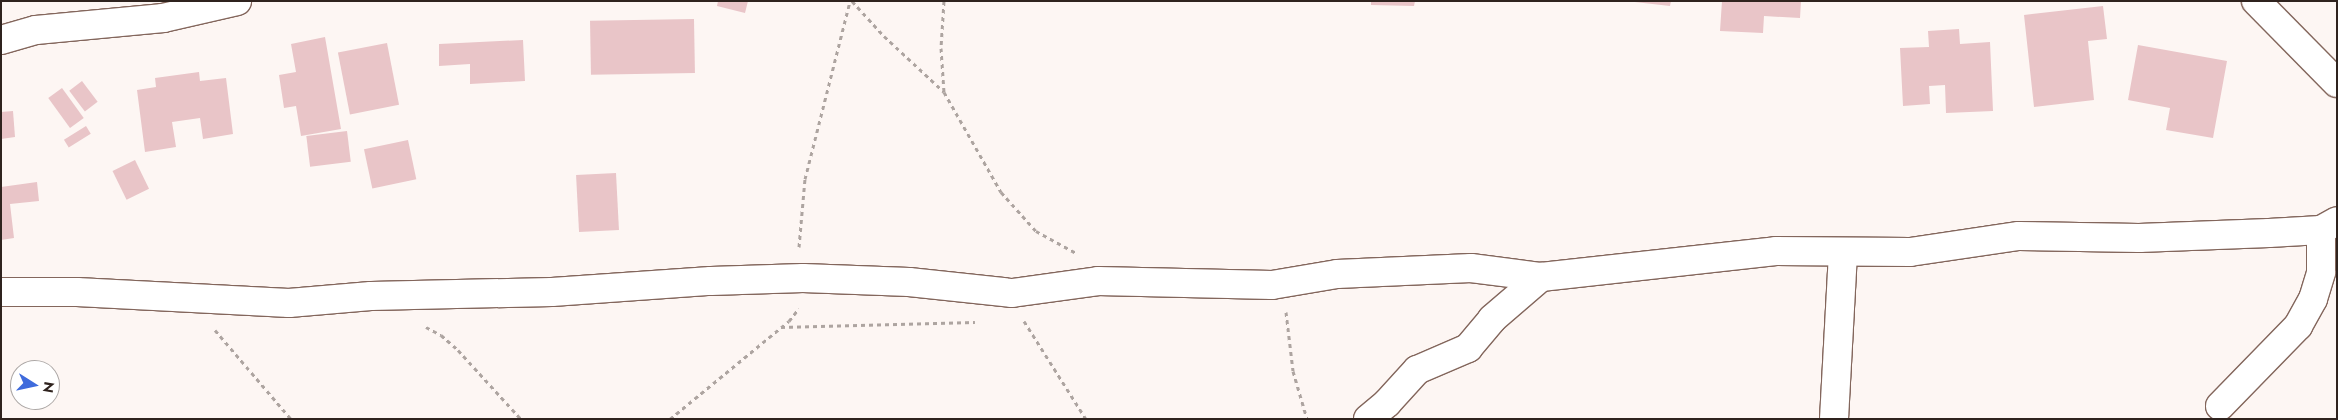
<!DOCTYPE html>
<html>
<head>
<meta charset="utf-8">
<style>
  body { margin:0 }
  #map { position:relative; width:2338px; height:420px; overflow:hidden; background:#fdf6f3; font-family:Jost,sans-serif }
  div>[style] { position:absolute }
  .building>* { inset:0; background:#e9c5c8; transform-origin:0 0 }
  .path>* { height:3px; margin-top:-1.5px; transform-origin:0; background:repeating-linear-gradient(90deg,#ada4a0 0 4px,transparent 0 8px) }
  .roads { filter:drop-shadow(1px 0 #83665c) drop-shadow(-1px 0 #83665c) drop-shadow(0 1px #83665c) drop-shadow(0 -1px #83665c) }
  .minor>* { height:28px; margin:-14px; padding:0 14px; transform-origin:14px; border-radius:14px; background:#fff }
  span { translate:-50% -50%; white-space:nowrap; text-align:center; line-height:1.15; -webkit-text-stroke:4px #fff; paint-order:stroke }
  .frame { position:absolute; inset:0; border:2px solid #2f231e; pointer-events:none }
  .north { position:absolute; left:10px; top:360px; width:50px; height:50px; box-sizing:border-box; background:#fff; border:1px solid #aca7a5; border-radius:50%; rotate:100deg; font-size:14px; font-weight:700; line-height:20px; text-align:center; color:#2f231e }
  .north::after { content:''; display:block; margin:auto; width:18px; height:22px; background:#3f6bdc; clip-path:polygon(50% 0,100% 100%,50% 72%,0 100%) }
</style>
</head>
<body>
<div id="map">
  <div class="building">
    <div style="clip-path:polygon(718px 1px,748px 1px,745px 13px,717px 6px)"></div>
    <div style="clip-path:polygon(1371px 1px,1415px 1px,1414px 6px,1371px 5px)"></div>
    <div style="clip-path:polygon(1626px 1px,1671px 1px,1670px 6px)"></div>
    <div style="clip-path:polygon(1722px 1px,1801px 1px,1800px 18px,1764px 16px,1763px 33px,1720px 31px)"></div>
    <div style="clip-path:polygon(2103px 6px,2107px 39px,2088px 41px,2094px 100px,2034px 107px,2024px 15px)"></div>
    <div style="left:694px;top:19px;width:54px;height:104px;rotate:89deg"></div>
    <div style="clip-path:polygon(1959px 29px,1960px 44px,1990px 42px,1993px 111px,1946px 113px,1945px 85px,1929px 86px,1930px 104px,1903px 106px,1900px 48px,1929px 47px,1928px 31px)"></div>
    <div style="clip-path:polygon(325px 37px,341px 129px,301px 136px,296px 106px,284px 108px,279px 75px,296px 72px,291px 44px)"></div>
    <div style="clip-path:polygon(523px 40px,525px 81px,470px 84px,470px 64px,439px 66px,439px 44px)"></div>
    <div style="left:387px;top:43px;width:63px;height:50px;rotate:79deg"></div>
    <div style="clip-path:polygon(2138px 45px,2227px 61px,2213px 138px,2166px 130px,2170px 108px,2128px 100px)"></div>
    <div style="clip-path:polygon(199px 72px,200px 81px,226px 78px,233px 134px,203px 139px,200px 118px,172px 122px,176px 147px,145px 152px,137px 90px,156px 87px,155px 78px)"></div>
    <div style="left:82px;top:81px;width:26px;height:16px;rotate:53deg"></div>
    <div style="left:62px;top:88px;width:37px;height:17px;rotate:54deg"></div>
    <div style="clip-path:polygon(13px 111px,15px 137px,1px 139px,1px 112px)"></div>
    <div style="left:86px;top:126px;width:9px;height:26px;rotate:58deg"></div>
    <div style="left:347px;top:131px;width:31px;height:41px;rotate:83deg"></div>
    <div style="left:408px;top:140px;width:40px;height:45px;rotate:78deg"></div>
    <div style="left:135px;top:160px;width:32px;height:25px;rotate:64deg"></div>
    <div style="left:616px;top:173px;width:57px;height:40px;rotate:87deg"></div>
    <div style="clip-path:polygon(37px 182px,39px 201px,10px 204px,14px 238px,1px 240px,1px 187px)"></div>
  </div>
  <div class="path">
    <div style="left:852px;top:1px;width:47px;rotate:47.6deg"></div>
    <div style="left:884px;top:36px;width:82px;rotate:43deg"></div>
    <div style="left:944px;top:1px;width:47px;rotate:93.7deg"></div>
    <div style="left:941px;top:48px;width:44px;rotate:86.1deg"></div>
    <div style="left:944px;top:92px;width:115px;rotate:60.3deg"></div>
    <div style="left:1001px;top:192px;width:52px;rotate:48.1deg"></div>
    <div style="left:1036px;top:231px;width:46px;rotate:28.8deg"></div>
    <div style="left:799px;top:247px;width:68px;rotate:-85deg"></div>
    <div style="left:805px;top:179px;width:184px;rotate:-75.8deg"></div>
    <div style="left:1286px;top:312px;width:59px;rotate:83.2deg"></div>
    <div style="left:1293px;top:371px;width:50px;rotate:73.7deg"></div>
    <div style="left:1024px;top:321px;width:116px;rotate:57.7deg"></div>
    <div style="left:426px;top:327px;width:17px;rotate:28deg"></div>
    <div style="left:441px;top:335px;width:23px;rotate:41deg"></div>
    <div style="left:458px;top:350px;width:93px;rotate:47.6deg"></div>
    <div style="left:781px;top:327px;width:194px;rotate:-1.5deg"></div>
    <div style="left:215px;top:330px;width:117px;rotate:49.5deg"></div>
    <div style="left:670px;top:419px;width:154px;rotate:-39.5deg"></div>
    <div style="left:789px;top:321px;width:16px;rotate:-52deg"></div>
  </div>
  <div class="roads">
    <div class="minor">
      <div style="left:2256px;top:1px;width:115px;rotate:45.4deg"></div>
      <div style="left:1px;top:40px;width:36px;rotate:-16deg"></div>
      <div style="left:36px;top:30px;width:128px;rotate:-5.4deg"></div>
      <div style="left:163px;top:18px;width:76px;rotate:-12.9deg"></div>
      <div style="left:1px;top:292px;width:76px"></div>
      <div style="left:77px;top:292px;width:212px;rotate:3deg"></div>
      <div style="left:289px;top:303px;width:82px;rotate:-4.9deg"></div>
      <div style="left:371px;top:296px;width:181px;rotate:-1.3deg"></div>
      <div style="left:552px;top:292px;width:159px;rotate:-4deg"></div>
      <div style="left:711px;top:281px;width:92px;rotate:-1.9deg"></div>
      <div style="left:803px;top:278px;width:106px;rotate:2.2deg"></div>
      <div style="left:909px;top:282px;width:104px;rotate:6.1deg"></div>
      <div style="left:1012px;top:293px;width:87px;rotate:-7.9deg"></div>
      <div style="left:1098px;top:281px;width:174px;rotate:1.3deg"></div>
      <div style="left:1272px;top:285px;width:66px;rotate:-9.6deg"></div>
      <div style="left:1337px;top:274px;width:134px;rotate:-2.6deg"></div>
      <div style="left:1471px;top:268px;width:71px;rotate:7.3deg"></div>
      <div style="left:1541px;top:277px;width:236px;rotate:-6.3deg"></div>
      <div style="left:1776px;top:251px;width:134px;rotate:0.4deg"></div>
      <div style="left:1910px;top:252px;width:110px;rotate:-8.4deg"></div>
      <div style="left:2019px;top:236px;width:120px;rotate:1deg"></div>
      <div style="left:2139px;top:238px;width:130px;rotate:-2.2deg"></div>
      <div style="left:2269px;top:233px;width:52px;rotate:-3.3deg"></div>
      <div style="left:2321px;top:230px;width:18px;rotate:-29deg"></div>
      <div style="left:2220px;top:406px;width:112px;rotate:-45.7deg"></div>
      <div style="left:2298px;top:326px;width:31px;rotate:-61deg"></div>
      <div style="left:2313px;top:299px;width:28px;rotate:-73deg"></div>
      <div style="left:2321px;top:272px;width:42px;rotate:-90deg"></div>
      <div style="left:1368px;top:419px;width:25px;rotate:-40deg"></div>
      <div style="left:1387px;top:403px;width:45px;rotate:-47.7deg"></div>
      <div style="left:1417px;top:370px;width:56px;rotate:-23.3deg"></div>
      <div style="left:1468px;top:348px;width:38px;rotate:-50deg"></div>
      <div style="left:1492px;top:319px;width:65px;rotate:-40.6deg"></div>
      <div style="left:1834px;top:419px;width:167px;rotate:-86.9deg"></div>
    </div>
  </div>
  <div class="frame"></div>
  <div class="north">N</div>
</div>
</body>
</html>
